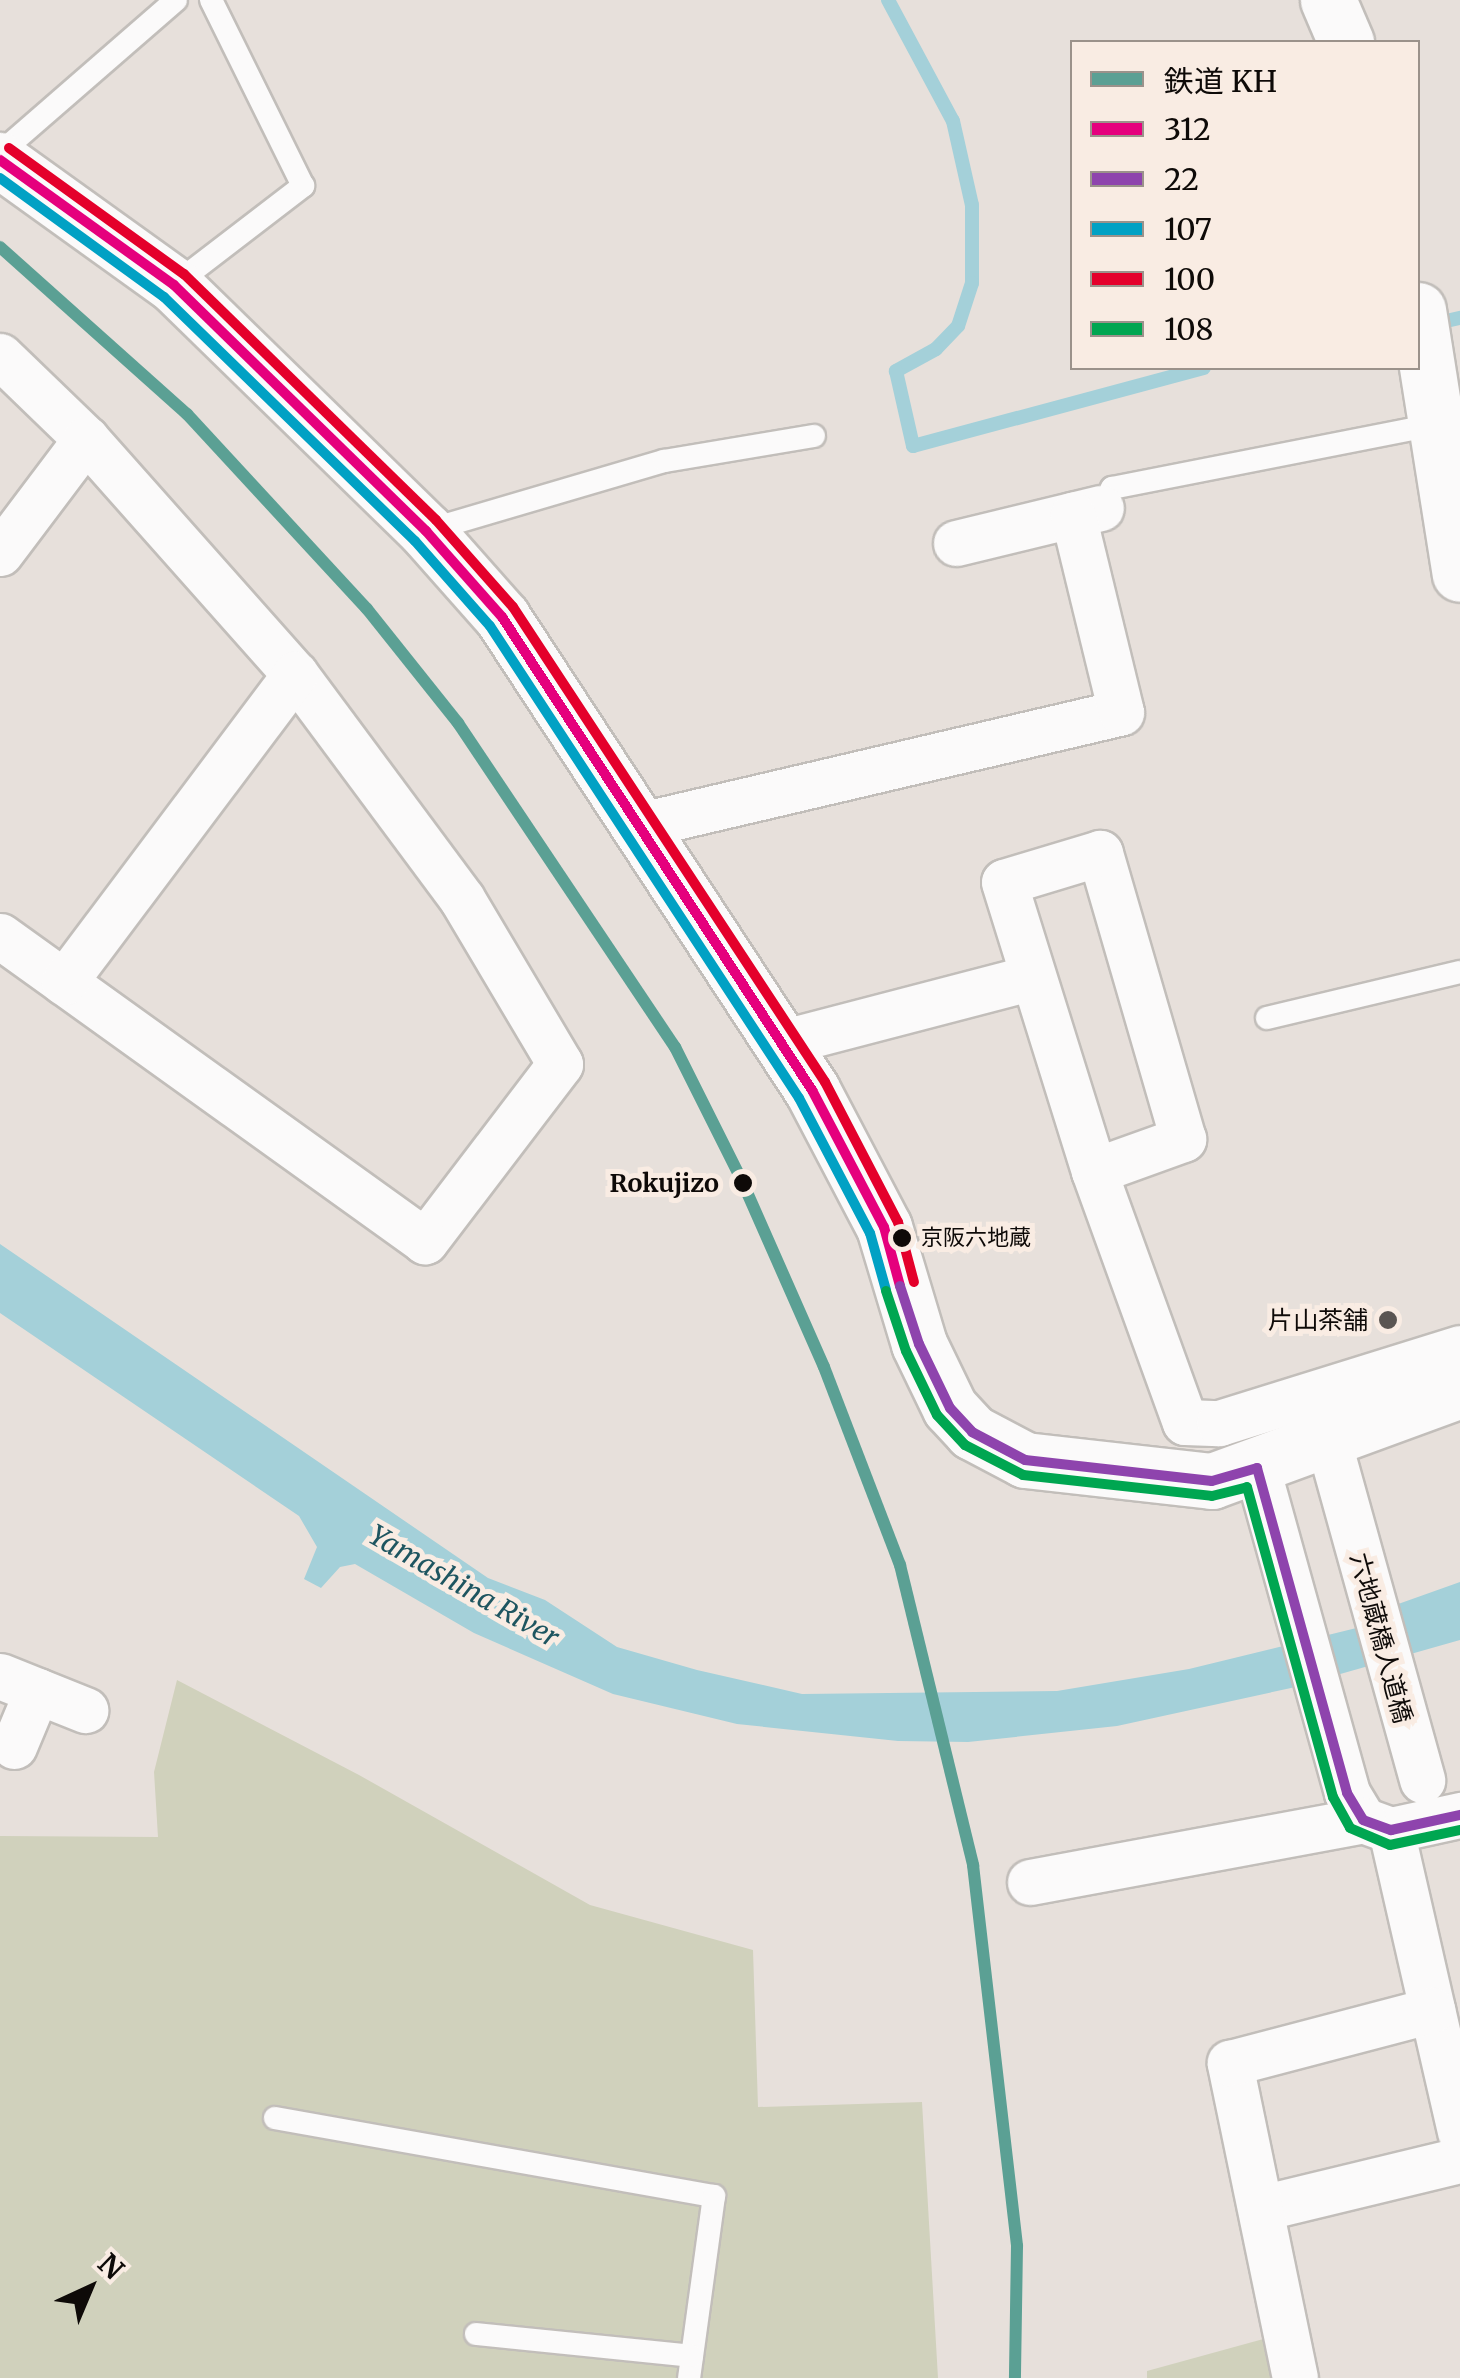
<!DOCTYPE html>
<html>
<head>
<meta charset="utf-8">
<style>
  body { margin:0 }
  #map { position:relative; width:1460px; height:2378px; overflow:hidden; background:#e7e0db; font-family:Merriweather,"Noto Sans JP",serif }
  div>[style] { position:absolute }
  .green>* { inset:0; background:#d0d1bc }
  .water>* { inset:0; background:#a4d0d9 }
  .stream>* { height:14px; margin:-7px; padding:0 7px; transform-origin:7px; border-radius:7px; background:#a4d0d9 }
  .roads { filter:drop-shadow(2px 0 #c2beba) drop-shadow(-2px 0 #c2beba) drop-shadow(0 2px #c2beba) drop-shadow(0 -2px #c2beba) }
  .lane>* { height:22px; margin:-11px; padding:0 11px; transform-origin:11px; border-radius:11px; background:#fbfafa }
  .street>* { height:45px; margin:-22.5px; padding:0 22.5px; transform-origin:22.5px; border-radius:22.5px; background:#fbfafa }
  .secondary>* { height:55px; margin:-27.5px; padding:0 27.5px; transform-origin:27.5px; border-radius:27.5px; background:#fbfafa }
  .bus-1>* { height:10px; margin:-5px; padding:0 5px; transform-origin:5px; border-radius:5px; background:#e5007d }
  .bus-2>* { height:10px; margin:-5px; padding:0 5px; transform-origin:5px; border-radius:5px; background:#8e44ad }
  .bus-3>* { height:10px; margin:-5px; padding:0 5px; transform-origin:5px; border-radius:5px; background:#01a1c4 }
  .bus-4>* { height:10px; margin:-5px; padding:0 5px; transform-origin:5px; border-radius:5px; background:#e4002b }
  .bus-5>* { height:10px; margin:-5px; padding:0 5px; transform-origin:5px; border-radius:5px; background:#00a651 }
  .rail-1>* { height:12px; margin:-6px; padding:0 6px; transform-origin:6px; border-radius:6px; background:#5ba094 }
  .dots>* { width:28px; height:28px; translate:-50% -50%; box-sizing:border-box; border:5px solid #f9ece3; border-radius:50% }
  span { translate:-50% -50%; white-space:nowrap; text-align:center; line-height:1.15; -webkit-text-stroke:10px #f9ece3; paint-order:stroke }
  .bus-label { font-size:22px; color:#0e0a08 }
  .left { translate:0 -50%; text-align:left }
  .stop-label { font-size:25px; color:#0e0a08; font-weight:700 }
  .right { translate:-100% -50%; text-align:right }
  .poi-label { font-size:25px; color:#0e0a08 }
  .street-label { font-size:25px; color:#0e0a08 }
  .water-label { font-size:28px; color:#1e5560; font-style:italic }
  .legend { position:absolute; left:1070px; top:40px; width:350px; height:330px; box-sizing:border-box; background:#f9ece3; border:2px solid #9b928b; margin:0; padding:12px 18px; list-style:none; font-size:30px; color:#0e0a08 }
  .legend li { display:flex; align-items:center; gap:20px; height:50px }
  .legend b { width:50px; border:2px solid #9b928b }
  .north { position:absolute; left:40px; top:2238px; width:100px; height:100px; -webkit-text-stroke:8px #f9ece3; paint-order:stroke; rotate:44deg; font-size:28px; font-weight:700; line-height:40px; text-align:center; color:#0e0a08 }
  .north::after { content:''; display:block; margin:auto; width:35px; height:45px; background:#0e0a08; clip-path:polygon(50% 0,100% 100%,50% 72%,0 100%) }
</style>
</head>
<body>
<div id="map">
  <div class="green">
    <div style="clip-path:polygon(177px 1680px,359px 1775px,590px 1905px,753px 1950px,758px 2107px,922px 2102px,938px 2378px,0 2378px,0 1836px,158px 1837px,154px 1772px)"></div>
    <div style="clip-path:polygon(1267px 2338px,1273px 2378px,1147px 2378px,1147px 2371px)"></div>
  </div>
  <div class="water">
    <div style="clip-path:polygon(0 1244px,488px 1578px,545px 1600px,617px 1647px,697px 1670px,802px 1694px,1057px 1691px,1189px 1669px,1389px 1620px,1387px 1608px,1460px 1582px,1460px 1640px,1291px 1688px,1117px 1726px,968px 1742px,898px 1741px,737px 1724px,613px 1694px,474px 1633px,355px 1564px,340px 1567px,321px 1588px,304px 1579px,317px 1547px,299px 1516px,0 1313px)"></div>
  </div>
  <div class="stream">
    <div style="left:888px;top:0;width:137px;rotate:61.8deg"></div>
    <div style="left:953px;top:121px;width:86px;rotate:77.3deg"></div>
    <div style="left:972px;top:205px;width:78px;rotate:90deg"></div>
    <div style="left:972px;top:283px;width:45px;rotate:108deg"></div>
    <div style="left:958px;top:326px;width:32px;rotate:134deg"></div>
    <div style="left:936px;top:349px;width:46px;rotate:151.2deg"></div>
    <div style="left:896px;top:371px;width:77px;rotate:77.2deg"></div>
    <div style="left:913px;top:446px;width:301px;rotate:-15deg"></div>
    <div style="left:1433px;top:324px;width:28px;rotate:-13deg"></div>
  </div>
  <div class="roads">
    <div class="lane">
      <div style="left:0;top:153px;width:233px;rotate:-41deg"></div>
      <div style="left:174px;top:285px;width:163px;rotate:-37.5deg"></div>
      <div style="left:303px;top:186px;width:208px;rotate:-116.3deg"></div>
      <div style="left:1103px;top:508px;width:22px;rotate:-66deg"></div>
      <div style="left:1112px;top:488px;width:331px;rotate:-11.1deg"></div>
      <div style="left:426px;top:531px;width:248px;rotate:-16.4deg"></div>
      <div style="left:664px;top:461px;width:152px;rotate:-9.5deg"></div>
      <div style="left:1267px;top:1018px;width:198px;rotate:-13.4deg"></div>
      <div style="left:275px;top:2118px;width:446px;rotate:10.1deg"></div>
      <div style="left:714px;top:2196px;width:184px;rotate:97.8deg"></div>
      <div style="left:476px;top:2334px;width:217px;rotate:5.8deg"></div>
    </div>
    <div class="street">
      <div style="left:0;top:356px;width:120px;rotate:44deg"></div>
      <div style="left:86px;top:439px;width:314px;rotate:48.4deg"></div>
      <div style="left:295px;top:674px;width:280px;rotate:53.4deg"></div>
      <div style="left:462px;top:899px;width:192px;rotate:59.3deg"></div>
      <div style="left:560px;top:1064px;width:223px;rotate:127.3deg"></div>
      <div style="left:425px;top:1241px;width:523px;rotate:-144.33deg"></div>
      <div style="left:956px;top:543px;width:149px;rotate:-13.6deg"></div>
      <div style="left:0;top:553px;width:143px;rotate:-53deg"></div>
      <div style="left:641px;top:825px;width:493px;rotate:-13.2deg"></div>
      <div style="left:1121px;top:712px;width:203px;rotate:-103.7deg"></div>
      <div style="left:64px;top:982px;width:385px;rotate:-53.1deg"></div>
      <div style="left:780px;top:1043px;width:261px;rotate:-14.6deg"></div>
      <div style="left:1094px;top:1171px;width:95px;rotate:-19.8deg"></div>
      <div style="left:1183px;top:1139px;width:298px;rotate:-106.2deg"></div>
      <div style="left:1100px;top:853px;width:100px;rotate:163.2deg"></div>
      <div style="left:1004px;top:882px;width:303px;rotate:72.7deg"></div>
      <div style="left:1094px;top:1171px;width:267px;rotate:70.1deg"></div>
      <div style="left:1185px;top:1422px;width:34px;rotate:2deg"></div>
      <div style="left:1219px;top:1423px;width:252px;rotate:-17.3deg"></div>
      <div style="left:1328px;top:1440px;width:353px;rotate:74.5deg"></div>
      <div style="left:1257px;top:1468px;width:337px;rotate:74.5deg"></div>
      <div style="left:1347px;top:1793px;width:31px;rotate:59deg"></div>
      <div style="left:1363px;top:1820px;width:30px;rotate:20deg"></div>
      <div style="left:1391px;top:1830px;width:71px;rotate:-12.3deg"></div>
      <div style="left:0;top:1676px;width:92px;rotate:21.8deg"></div>
      <div style="left:14px;top:1746px;width:60px;rotate:-67.3deg"></div>
      <div style="left:1391px;top:1830px;width:310px;rotate:77.1deg"></div>
      <div style="left:1030px;top:1882px;width:339px;rotate:-10.5deg"></div>
      <div style="left:1261px;top:2208px;width:205px;rotate:-13.6deg"></div>
      <div style="left:1295px;top:2378px;width:322px;rotate:-101.7deg"></div>
      <div style="left:1230px;top:2063px;width:209px;rotate:-14.7deg"></div>
    </div>
    <div class="secondary">
      <div style="left:1328px;top:0;width:46px;rotate:66.8deg"></div>
      <div style="left:0;top:160px;width:214px;rotate:35.7deg"></div>
      <div style="left:174px;top:285px;width:352px;rotate:44.3deg"></div>
      <div style="left:426px;top:531px;width:115px;rotate:48.5deg"></div>
      <div style="left:502px;top:617px;width:566px;rotate:56.76deg"></div>
      <div style="left:812px;top:1090px;width:155px;rotate:62.3deg"></div>
      <div style="left:884px;top:1227px;width:122px;rotate:73.3deg"></div>
      <div style="left:919px;top:1344px;width:71px;rotate:64.2deg"></div>
      <div style="left:950px;top:1408px;width:33px;rotate:47deg"></div>
      <div style="left:972px;top:1432px;width:60px;rotate:27.8deg"></div>
      <div style="left:1025px;top:1460px;width:188px;rotate:6.4deg"></div>
      <div style="left:1212px;top:1481px;width:264px;rotate:-20.1deg"></div>
      <div style="left:1418px;top:310px;width:267px;rotate:81deg"></div>
    </div>
  </div>
  <div class="bus-1">
    <div style="left:0;top:160px;width:214px;rotate:35.7deg"></div>
    <div style="left:174px;top:285px;width:352px;rotate:44.3deg"></div>
    <div style="left:426px;top:531px;width:115px;rotate:48.5deg"></div>
    <div style="left:502px;top:617px;width:566px;rotate:56.76deg"></div>
    <div style="left:812px;top:1090px;width:155px;rotate:62.3deg"></div>
    <div style="left:884px;top:1227px;width:61px;rotate:74.8deg"></div>
  </div>
  <div class="bus-2">
    <div style="left:900px;top:1286px;width:61px;rotate:71.9deg"></div>
    <div style="left:919px;top:1344px;width:71px;rotate:64.2deg"></div>
    <div style="left:950px;top:1408px;width:33px;rotate:47deg"></div>
    <div style="left:972px;top:1432px;width:60px;rotate:27.8deg"></div>
    <div style="left:1025px;top:1460px;width:188px;rotate:6.4deg"></div>
    <div style="left:1212px;top:1481px;width:47px;rotate:-16.1deg"></div>
    <div style="left:1257px;top:1468px;width:337px;rotate:74.5deg"></div>
    <div style="left:1347px;top:1793px;width:31px;rotate:59deg"></div>
    <div style="left:1363px;top:1820px;width:30px;rotate:20deg"></div>
    <div style="left:1391px;top:1830px;width:71px;rotate:-12.3deg"></div>
  </div>
  <div class="bus-3">
    <div style="left:0;top:178px;width:203px;rotate:36deg"></div>
    <div style="left:164px;top:297px;width:350px;rotate:44.2deg"></div>
    <div style="left:415px;top:541px;width:113px;rotate:48.6deg"></div>
    <div style="left:490px;top:626px;width:564px;rotate:56.79deg"></div>
    <div style="left:799px;top:1098px;width:153px;rotate:62.3deg"></div>
    <div style="left:870px;top:1233px;width:59px;rotate:74.3deg"></div>
  </div>
  <div class="bus-4">
    <div style="left:9px;top:148px;width:216px;rotate:35.8deg"></div>
    <div style="left:184px;top:274px;width:352px;rotate:44.3deg"></div>
    <div style="left:436px;top:520px;width:116px;rotate:48.5deg"></div>
    <div style="left:513px;top:607px;width:568px;rotate:56.7deg"></div>
    <div style="left:825px;top:1082px;width:158px;rotate:62.5deg"></div>
    <div style="left:898px;top:1222px;width:62px;rotate:75.1deg"></div>
  </div>
  <div class="bus-5">
    <div style="left:886px;top:1291px;width:63px;rotate:71.6deg"></div>
    <div style="left:906px;top:1351px;width:71px;rotate:64.2deg"></div>
    <div style="left:937px;top:1415px;width:41px;rotate:47deg"></div>
    <div style="left:965px;top:1445px;width:65px;rotate:27.3deg"></div>
    <div style="left:1023px;top:1475px;width:190px;rotate:6.3deg"></div>
    <div style="left:1212px;top:1496px;width:36px;rotate:-14deg"></div>
    <div style="left:1247px;top:1487px;width:322px;rotate:74.5deg"></div>
    <div style="left:1333px;top:1797px;width:35px;rotate:61deg"></div>
    <div style="left:1350px;top:1828px;width:43px;rotate:23deg"></div>
    <div style="left:1390px;top:1845px;width:72px;rotate:-12.1deg"></div>
  </div>
  <div class="rail-1">
    <div style="left:0;top:247px;width:251px;rotate:41.8deg"></div>
    <div style="left:187px;top:414px;width:265px;rotate:47.3deg"></div>
    <div style="left:367px;top:609px;width:146px;rotate:51.4deg"></div>
    <div style="left:458px;top:723px;width:390px;rotate:56.2deg"></div>
    <div style="left:675px;top:1047px;width:150px;rotate:63.4deg"></div>
    <div style="left:742px;top:1181px;width:203px;rotate:66.2deg"></div>
    <div style="left:824px;top:1367px;width:212px;rotate:69deg"></div>
    <div style="left:900px;top:1565px;width:309px;rotate:76.3deg"></div>
    <div style="left:973px;top:1865px;width:384px;rotate:83.4deg"></div>
    <div style="left:1017px;top:2246px;width:132px;rotate:90.9deg"></div>
  </div>
  <div class="dots">
    <div style="left:743px;top:1183px;background:#0e0a08"></div>
    <div style="left:902px;top:1238px;background:#0e0a08"></div>
    <div style="left:1388px;top:1320px;background:#5a5552"></div>
  </div>
  <div class="bus-label">
    <span class="left" style="left:921px;top:1238px">京阪六地蔵</span>
  </div>
  <div class="stop-label">
    <span class="right" style="left:719px;top:1183px">Rokujizo</span>
  </div>
  <div class="poi-label">
    <span class="right" style="left:1368px;top:1320px">片山茶舗</span>
  </div>
  <div class="street-label">
    <span style="left:1381px;top:1638px;rotate:75deg">六地蔵橋人道橋</span>
  </div>
  <div class="water-label">
    <span style="left:464px;top:1586px;rotate:30deg">Yamashina River</span>
  </div>
  <ul class="legend">
  <li><b style="height:12px;background:#5ba094"></b>鉄道 KH</li>
  <li><b style="height:12px;background:#e5007d"></b>312</li>
  <li><b style="height:12px;background:#8e44ad"></b>22</li>
  <li><b style="height:12px;background:#01a1c4"></b>107</li>
  <li><b style="height:12px;background:#e4002b"></b>100</li>
  <li><b style="height:12px;background:#00a651"></b>108</li>
  </ul>
  <div class="north">N</div>
</div>
</body>
</html>
